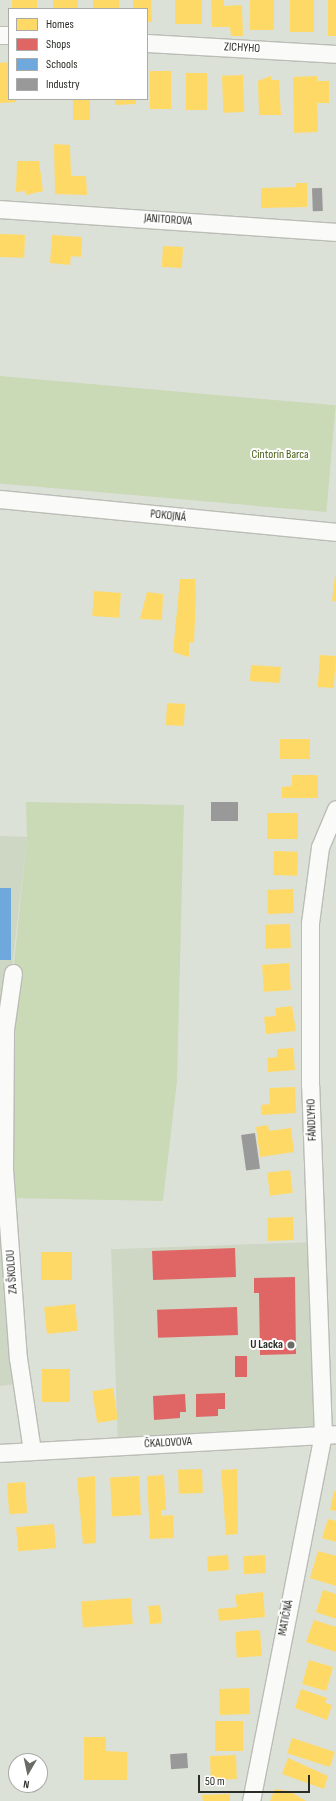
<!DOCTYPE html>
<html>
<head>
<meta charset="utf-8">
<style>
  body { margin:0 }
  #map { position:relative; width:336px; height:1801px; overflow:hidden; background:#dce1d7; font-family:"Sofia Sans Condensed",sans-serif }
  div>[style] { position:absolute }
  .built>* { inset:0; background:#ced6c4; transform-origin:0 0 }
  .green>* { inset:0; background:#cad9b6; transform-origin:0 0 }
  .homes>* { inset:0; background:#ffd966; transform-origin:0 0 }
  .shops>* { inset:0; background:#e06666; transform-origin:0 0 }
  .schools>* { inset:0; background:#6fa8dc; transform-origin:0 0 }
  .industry>* { inset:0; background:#999; transform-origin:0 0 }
  .roads { filter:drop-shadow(1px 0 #babdb6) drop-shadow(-1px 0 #babdb6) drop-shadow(0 1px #babdb6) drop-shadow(0 -1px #babdb6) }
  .street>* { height:17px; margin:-8.5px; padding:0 8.5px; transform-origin:8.5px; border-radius:8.5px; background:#fafaf9 }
  .dots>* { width:11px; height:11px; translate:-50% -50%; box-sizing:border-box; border:2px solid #fff; border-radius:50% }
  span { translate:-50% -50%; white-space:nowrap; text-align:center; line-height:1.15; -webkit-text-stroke:4px #fff; paint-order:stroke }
  .street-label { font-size:12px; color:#2a2d26 }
  .park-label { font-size:12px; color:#445e12 }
  .poi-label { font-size:12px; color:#2a2d26; font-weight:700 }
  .right { translate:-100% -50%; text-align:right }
  .legend { position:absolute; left:8px; top:8px; width:140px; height:92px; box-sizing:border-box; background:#fff; border:1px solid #aaaba8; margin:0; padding:5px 7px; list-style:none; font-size:12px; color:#2a2d26 }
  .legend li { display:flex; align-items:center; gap:8px; height:20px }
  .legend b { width:20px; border:1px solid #aaaba8 }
  .north { position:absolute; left:8px; top:1753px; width:40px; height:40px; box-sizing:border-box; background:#fff; border:1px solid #aaaba8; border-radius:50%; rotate:189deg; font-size:11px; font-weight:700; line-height:16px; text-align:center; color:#2a2d26 }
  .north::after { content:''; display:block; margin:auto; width:14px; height:18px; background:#686c64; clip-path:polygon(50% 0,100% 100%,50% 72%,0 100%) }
  .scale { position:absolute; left:198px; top:1775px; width:112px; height:18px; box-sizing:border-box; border:2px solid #2a2d26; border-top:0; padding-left:5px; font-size:12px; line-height:14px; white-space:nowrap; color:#2a2d26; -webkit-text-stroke:3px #fff; paint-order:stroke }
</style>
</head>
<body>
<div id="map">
  <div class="built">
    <div style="clip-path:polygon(0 836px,27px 837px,5px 1029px,23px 1383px,0 1386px)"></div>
    <div style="left:316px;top:1242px;width:193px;height:205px;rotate:88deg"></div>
  </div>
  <div class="green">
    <div style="left:0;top:376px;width:337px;height:107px;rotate:5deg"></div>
    <div style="clip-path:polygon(26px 802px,184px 805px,177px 1081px,163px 1201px,7px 1198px,13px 973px,27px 837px)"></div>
  </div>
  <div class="homes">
    <div style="left:12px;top:0;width:25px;height:9px"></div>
    <div style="left:53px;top:0;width:25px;height:9px"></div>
    <div style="left:93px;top:0;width:26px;height:9px"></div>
    <div style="clip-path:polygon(133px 0,151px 0,152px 22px,147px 22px,147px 9px,133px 9px)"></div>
    <div style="left:175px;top:0;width:27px;height:24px"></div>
    <div style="clip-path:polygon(211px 0,224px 0,224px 6px,242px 5px,243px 36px,231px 36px,230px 27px,212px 27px)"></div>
    <div style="left:250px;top:0;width:24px;height:30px"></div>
    <div style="left:290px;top:0;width:24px;height:32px"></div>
    <div style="left:328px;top:0;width:8px;height:36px"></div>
    <div style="clip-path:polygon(9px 62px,9px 99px,16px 99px,16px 102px,0 103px,0 63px)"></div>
    <div style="left:150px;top:71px;width:21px;height:38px"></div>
    <div style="left:186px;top:73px;width:21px;height:37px"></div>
    <div style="left:243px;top:75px;width:37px;height:21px;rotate:88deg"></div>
    <div style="clip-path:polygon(271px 76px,271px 80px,279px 80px,281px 115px,259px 115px,258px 81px)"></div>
    <div style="clip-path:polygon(317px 76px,317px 81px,329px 81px,329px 103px,317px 103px,318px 132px,294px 133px,293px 77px)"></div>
    <div style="left:73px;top:99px;width:17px;height:21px"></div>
    <div style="clip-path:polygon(115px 99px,136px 99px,136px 104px,115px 105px)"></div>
    <div style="clip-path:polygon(54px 144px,70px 145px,71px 176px,86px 176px,87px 195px,55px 194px)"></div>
    <div style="clip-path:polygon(17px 161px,39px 161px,43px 191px,26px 195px,26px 191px,16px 192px)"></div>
    <div style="clip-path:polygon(296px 183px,307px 183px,307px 207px,261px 208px,261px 188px,296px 187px)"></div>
    <div style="left:0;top:234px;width:25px;height:23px;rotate:2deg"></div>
    <div style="clip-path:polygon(52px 235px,82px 237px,81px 257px,71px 256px,70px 265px,50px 263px)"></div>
    <div style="left:163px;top:246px;width:20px;height:21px;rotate:3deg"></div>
    <div style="clip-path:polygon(335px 576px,336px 576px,336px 601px,332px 601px)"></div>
    <div style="clip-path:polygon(180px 579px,195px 579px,196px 594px,194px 643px,189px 642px,189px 657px,173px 652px)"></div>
    <div style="left:94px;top:591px;width:27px;height:25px;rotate:4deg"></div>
    <div style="clip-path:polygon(147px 592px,163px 594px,162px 620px,140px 619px)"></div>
    <div style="left:320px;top:655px;width:16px;height:32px;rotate:4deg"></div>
    <div style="left:251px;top:665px;width:30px;height:16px;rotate:4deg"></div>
    <div style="left:167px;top:703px;width:18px;height:22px;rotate:3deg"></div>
    <div style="left:280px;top:739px;width:30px;height:20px"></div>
    <div style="clip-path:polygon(292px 775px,318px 775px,318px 798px,282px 798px,282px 787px,292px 786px)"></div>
    <div style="left:267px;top:813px;width:31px;height:26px"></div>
    <div style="left:274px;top:851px;width:24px;height:24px;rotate:2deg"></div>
    <div style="left:293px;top:889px;width:24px;height:26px;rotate:88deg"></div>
    <div style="left:290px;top:924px;width:24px;height:25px;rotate:88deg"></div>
    <div style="left:289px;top:963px;width:27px;height:27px;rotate:86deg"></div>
    <div style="clip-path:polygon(292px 1006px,296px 1031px,266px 1034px,264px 1017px,276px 1016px,275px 1008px)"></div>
    <div style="clip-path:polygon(293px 1048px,295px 1070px,268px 1072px,267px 1058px,277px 1057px,277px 1049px)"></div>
    <div style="clip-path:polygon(295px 1087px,296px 1113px,262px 1115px,261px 1105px,270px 1104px,269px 1088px)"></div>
    <div style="clip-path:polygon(268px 1125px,269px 1131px,291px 1128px,294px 1152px,260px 1157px,256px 1127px)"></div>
    <div style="left:290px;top:1170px;width:23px;height:23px;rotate:83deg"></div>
    <div style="left:293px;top:1217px;width:23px;height:26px;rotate:88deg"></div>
    <div style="left:41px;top:1252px;width:31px;height:28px"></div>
    <div style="left:75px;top:1304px;width:27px;height:31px;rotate:84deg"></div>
    <div style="left:42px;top:1369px;width:28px;height:33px"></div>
    <div style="left:113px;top:1388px;width:32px;height:21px;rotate:81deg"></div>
    <div style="left:202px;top:1469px;width:24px;height:24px;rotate:88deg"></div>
    <div style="clip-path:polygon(237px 1469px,238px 1534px,226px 1535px,221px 1470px)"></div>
    <div style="clip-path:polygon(164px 1475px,166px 1510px,161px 1510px,161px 1516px,173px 1515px,174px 1538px,150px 1539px,147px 1476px)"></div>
    <div style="clip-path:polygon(95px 1476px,96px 1543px,83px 1544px,77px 1478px)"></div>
    <div style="left:139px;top:1476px;width:39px;height:29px;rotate:87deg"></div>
    <div style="left:25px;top:1482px;width:31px;height:18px;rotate:86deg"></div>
    <div style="clip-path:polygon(334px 1491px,336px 1492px,336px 1511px,330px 1510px)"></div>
    <div style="clip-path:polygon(328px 1519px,336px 1521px,336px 1542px,322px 1538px)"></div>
    <div style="left:54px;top:1524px;width:24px;height:38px;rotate:85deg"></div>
    <div style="clip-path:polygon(318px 1551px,336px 1556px,336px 1586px,310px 1578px)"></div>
    <div style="left:228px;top:1555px;width:15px;height:21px;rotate:86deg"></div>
    <div style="left:265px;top:1555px;width:18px;height:22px;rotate:87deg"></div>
    <div style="clip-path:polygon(323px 1590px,336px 1594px,336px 1619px,316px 1612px)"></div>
    <div style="clip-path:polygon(263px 1592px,265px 1617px,219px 1621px,218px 1609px,237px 1607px,235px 1595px)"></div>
    <div style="left:131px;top:1598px;width:26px;height:50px;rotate:86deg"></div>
    <div style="left:160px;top:1605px;width:18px;height:12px;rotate:84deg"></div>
    <div style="clip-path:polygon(314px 1620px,336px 1627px,336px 1652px,306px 1642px)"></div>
    <div style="left:260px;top:1630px;width:26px;height:25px;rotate:86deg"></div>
    <div style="left:309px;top:1660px;width:25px;height:25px;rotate:16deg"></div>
    <div style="left:249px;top:1688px;width:26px;height:30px;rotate:88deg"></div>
    <div style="clip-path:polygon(301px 1689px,327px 1698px,325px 1703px,332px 1705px,327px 1720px,295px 1708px)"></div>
    <div style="left:243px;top:1721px;width:30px;height:28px;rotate:90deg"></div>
    <div style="clip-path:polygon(84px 1737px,106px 1737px,106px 1751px,127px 1752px,127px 1780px,84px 1780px)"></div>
    <div style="left:292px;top:1738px;width:45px;height:16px;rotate:18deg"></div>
    <div style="left:236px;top:1755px;width:24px;height:26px;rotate:88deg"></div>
    <div style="clip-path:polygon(288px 1758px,328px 1776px,324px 1789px,282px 1774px)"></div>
    <div style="clip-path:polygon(275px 1789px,289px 1791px,306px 1801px,270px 1801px)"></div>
    <div style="clip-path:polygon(230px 1794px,230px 1801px,203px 1801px,202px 1795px)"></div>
  </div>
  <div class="shops">
    <div style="left:235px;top:1248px;width:29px;height:83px;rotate:88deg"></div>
    <div style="clip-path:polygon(295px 1277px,296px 1354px,260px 1355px,259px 1293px,254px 1293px,254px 1278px)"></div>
    <div style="left:237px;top:1307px;width:28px;height:80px;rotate:88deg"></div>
    <div style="left:235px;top:1356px;width:12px;height:21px"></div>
    <div style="clip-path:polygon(225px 1393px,225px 1409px,218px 1409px,218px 1416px,196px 1417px,196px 1394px)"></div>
    <div style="clip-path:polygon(185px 1394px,186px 1412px,180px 1412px,180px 1418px,154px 1420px,153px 1396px)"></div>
  </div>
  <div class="schools">
    <div style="left:0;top:888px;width:11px;height:72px"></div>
  </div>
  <div class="industry">
    <div style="left:322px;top:188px;width:23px;height:10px;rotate:88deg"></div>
    <div style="left:238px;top:802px;width:19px;height:27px;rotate:90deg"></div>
    <div style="left:255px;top:1133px;width:36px;height:14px;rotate:82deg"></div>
    <div style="left:187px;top:1753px;width:15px;height:17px;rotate:86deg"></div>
  </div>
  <div class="roads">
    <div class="street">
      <div style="left:0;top:35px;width:9px"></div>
      <div style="left:147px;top:43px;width:189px;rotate:3.3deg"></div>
      <div style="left:0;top:209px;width:337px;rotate:3.9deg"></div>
      <div style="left:0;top:499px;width:338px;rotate:5.6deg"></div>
      <div style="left:13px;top:973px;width:57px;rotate:98.1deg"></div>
      <div style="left:5px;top:1029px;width:140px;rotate:90.4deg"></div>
      <div style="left:4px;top:1169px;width:190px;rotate:85.8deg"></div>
      <div style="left:18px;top:1358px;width:94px;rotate:81.4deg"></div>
      <div style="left:0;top:1453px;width:337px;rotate:-3.2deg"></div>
      <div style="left:251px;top:1801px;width:373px;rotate:-78.9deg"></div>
      <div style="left:323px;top:1435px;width:350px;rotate:-92.1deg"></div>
      <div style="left:310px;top:1085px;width:162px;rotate:-90deg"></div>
      <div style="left:310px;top:923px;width:77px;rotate:-82.5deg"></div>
      <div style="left:320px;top:847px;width:41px;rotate:-67.2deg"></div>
    </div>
  </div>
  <div class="dots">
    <div style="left:291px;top:1345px;background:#686c64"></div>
  </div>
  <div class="street-label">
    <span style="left:242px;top:48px;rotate:3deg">ZICHYHO</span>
    <span style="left:168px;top:220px;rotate:4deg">JANITOROVA</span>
    <span style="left:168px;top:516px;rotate:6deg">POKOJNÁ</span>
    <span style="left:312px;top:1120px;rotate:-92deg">FÁNDLYHO</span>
    <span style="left:12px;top:1272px;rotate:-94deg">ZA ŠKOLOU</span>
    <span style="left:168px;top:1443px;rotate:-3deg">ČKALOVOVA</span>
    <span style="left:286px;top:1618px;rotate:-79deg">MATIČNÁ</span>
  </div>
  <div class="park-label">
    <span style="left:280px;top:455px">Cintorín Barca</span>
  </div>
  <div class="poi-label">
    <span class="right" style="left:283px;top:1345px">U Lacka</span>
  </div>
  <ul class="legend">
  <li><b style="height:11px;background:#ffd966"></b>Homes</li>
  <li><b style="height:11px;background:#e06666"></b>Shops</li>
  <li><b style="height:11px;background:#6fa8dc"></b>Schools</li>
  <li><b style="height:11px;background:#999"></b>Industry</li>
  </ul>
  <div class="north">N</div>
  <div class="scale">50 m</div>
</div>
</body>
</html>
